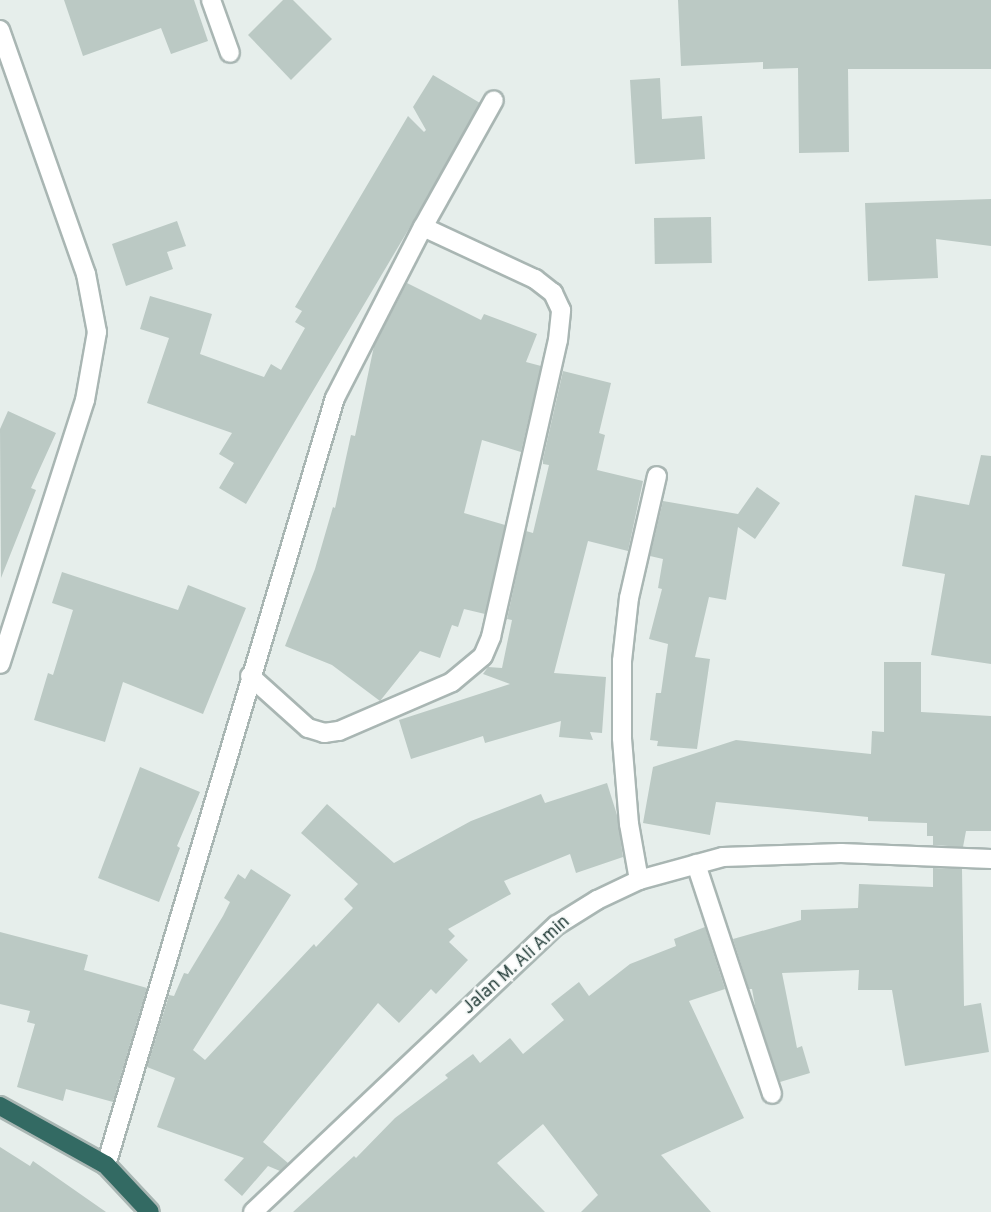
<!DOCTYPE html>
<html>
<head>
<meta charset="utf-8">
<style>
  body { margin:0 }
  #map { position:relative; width:991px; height:1212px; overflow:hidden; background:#e6eeeb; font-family:Overpass,sans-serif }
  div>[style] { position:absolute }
  .building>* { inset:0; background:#bbc9c4; transform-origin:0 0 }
  .roads { filter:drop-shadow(2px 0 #a9b6b3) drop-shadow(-2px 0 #a9b6b3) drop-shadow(0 2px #a9b6b3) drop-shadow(0 -2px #a9b6b3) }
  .minor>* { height:18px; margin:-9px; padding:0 9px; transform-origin:9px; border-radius:9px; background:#fff }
  .highway>* { height:18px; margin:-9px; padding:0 9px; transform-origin:9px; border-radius:9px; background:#336a63 }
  span { translate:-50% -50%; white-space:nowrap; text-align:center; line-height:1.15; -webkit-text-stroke:4.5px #f7faf9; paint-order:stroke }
  .street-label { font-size:18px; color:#263f3b }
</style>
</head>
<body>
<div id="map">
  <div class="building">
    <div style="clip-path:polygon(64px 0,194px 0,208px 41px,171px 54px,161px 28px,83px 56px)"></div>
    <div style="clip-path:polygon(283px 0,293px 0,332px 39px,291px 80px,248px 35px)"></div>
    <div style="clip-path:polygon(678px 0,991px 0,991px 69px,848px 69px,849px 152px,799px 153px,798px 68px,763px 69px,763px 62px,681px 66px)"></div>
    <div style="clip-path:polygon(433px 75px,480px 103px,420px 210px,246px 504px,219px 488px,234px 463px,219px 454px,232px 433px,147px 403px,169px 338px,140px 329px,150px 296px,212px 314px,200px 354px,264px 377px,271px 364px,281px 370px,305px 328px,295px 322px,302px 311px,295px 307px,408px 116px,424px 132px,426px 130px,413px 107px)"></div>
    <div style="clip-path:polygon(660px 78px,662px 119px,702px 116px,705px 159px,635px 164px,630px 80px)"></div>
    <div style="clip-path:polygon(991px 199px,991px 246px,936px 239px,938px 278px,868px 281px,865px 203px)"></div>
    <div style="left:711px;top:217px;width:46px;height:57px;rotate:89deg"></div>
    <div style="clip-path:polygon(177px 221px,186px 246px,167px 252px,173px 269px,126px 286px,112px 244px)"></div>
    <div style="clip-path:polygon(407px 283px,481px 320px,484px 314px,537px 334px,526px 362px,541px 366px,521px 452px,482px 440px,464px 513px,505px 525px,485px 614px,464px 609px,458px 627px,452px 625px,440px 658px,420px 651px,380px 701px,332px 665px,285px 646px,315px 569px,333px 507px,335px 508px,351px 435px,355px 436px,374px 346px)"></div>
    <div style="clip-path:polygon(563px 371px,611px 383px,599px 433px,605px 435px,597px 470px,643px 481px,628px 551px,588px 541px,554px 673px,606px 677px,602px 733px,590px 732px,593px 740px,559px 737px,561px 721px,485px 743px,483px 736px,411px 759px,399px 720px,510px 684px,483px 674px,488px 667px,502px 668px,512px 620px,507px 619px,526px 531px,533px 533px,549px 465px,543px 464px,543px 459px)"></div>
    <div style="clip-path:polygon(8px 411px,56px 433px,31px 488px,36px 490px,1px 578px,0 429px)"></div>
    <div style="clip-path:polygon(981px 455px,991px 456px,991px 664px,931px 655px,945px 574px,902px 566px,915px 495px,969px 505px)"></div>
    <div style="clip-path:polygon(757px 487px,780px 503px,755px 539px,738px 527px,726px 600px,709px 597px,695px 657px,710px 659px,697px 749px,657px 746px,658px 741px,650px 740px,656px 693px,661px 693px,668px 644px,649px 639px,662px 589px,658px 588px,663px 559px,650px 556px,663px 501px,738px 514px)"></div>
    <div style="clip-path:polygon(62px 572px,178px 610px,188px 585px,246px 608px,203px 714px,123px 682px,105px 742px,34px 720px,48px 673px,53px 675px,73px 610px,52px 603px)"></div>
    <div style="clip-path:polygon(884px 662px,921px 662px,921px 712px,991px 716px,991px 831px,966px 831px,963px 847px,933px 845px,933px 836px,927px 836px,927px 823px,868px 821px,868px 817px,716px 802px,710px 835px,643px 823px,653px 767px,736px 740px,871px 754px,872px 731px,884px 732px)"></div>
    <div style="clip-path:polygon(140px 767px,200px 792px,177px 846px,180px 848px,159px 902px,98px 878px)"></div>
    <div style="clip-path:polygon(607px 783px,617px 815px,623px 857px,576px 873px,570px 854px,504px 881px,511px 894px,448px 929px,455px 936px,449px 942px,468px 960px,436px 994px,431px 989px,399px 1023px,378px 1003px,263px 1142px,288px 1163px,280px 1171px,268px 1166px,242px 1196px,224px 1180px,244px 1158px,157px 1127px,175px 1078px,147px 1067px,169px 995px,174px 996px,184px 973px,188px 974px,223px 916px,230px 902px,224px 898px,238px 874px,245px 879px,251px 869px,291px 895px,193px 1050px,205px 1060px,314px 944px,316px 947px,353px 908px,344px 899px,358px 884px,301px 833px,327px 804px,394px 863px,471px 821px,541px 794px,545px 803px)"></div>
    <div style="clip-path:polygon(933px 868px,962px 869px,964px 1006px,981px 1003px,989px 1052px,905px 1066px,892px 990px,858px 990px,859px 970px,782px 973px,797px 1048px,802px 1046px,810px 1073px,780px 1082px,756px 1011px,752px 989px,749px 989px,733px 939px,801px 920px,801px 910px,858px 908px,859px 884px,933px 887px)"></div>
    <div style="clip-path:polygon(705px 927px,725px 989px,689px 1001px,744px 1118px,661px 1155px,711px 1212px,581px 1212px,598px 1195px,543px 1124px,497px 1163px,545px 1212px,293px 1212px,354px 1156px,356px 1158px,395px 1118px,448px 1078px,445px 1075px,473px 1054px,480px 1063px,510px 1038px,523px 1054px,564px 1020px,551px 1004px,579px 982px,589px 996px,630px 964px,676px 946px,674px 939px)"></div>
    <div style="clip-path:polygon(0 932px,88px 955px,84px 970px,147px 988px,113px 1102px,66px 1089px,63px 1101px,17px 1087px,35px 1024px,27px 1022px,30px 1011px,0 1004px)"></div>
    <div style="clip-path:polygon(0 1147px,30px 1166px,33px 1161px,106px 1212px,0 1212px)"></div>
  </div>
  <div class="roads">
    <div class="minor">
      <div style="left:211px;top:0;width:56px;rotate:70.3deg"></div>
      <div style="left:0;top:30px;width:259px;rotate:70.6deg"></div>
      <div style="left:86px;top:274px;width:59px;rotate:79.3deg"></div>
      <div style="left:97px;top:332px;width:69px;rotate:100deg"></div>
      <div style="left:85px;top:400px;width:277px;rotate:107.8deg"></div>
      <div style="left:250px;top:676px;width:78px;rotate:41.9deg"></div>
      <div style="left:308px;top:728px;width:17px;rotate:17deg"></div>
      <div style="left:324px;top:733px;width:15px;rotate:-8deg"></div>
      <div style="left:339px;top:731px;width:123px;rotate:-23.4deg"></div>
      <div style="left:452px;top:682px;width:40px;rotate:-40deg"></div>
      <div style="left:483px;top:656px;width:21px;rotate:-67deg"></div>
      <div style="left:491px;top:637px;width:304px;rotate:-77.3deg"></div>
      <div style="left:558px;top:340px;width:30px;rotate:-84deg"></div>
      <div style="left:561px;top:310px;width:19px;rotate:-115deg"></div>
      <div style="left:553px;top:293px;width:23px;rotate:-142deg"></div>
      <div style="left:535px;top:279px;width:123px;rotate:-155.1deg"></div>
      <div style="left:696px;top:864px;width:242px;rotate:71.7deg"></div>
      <div style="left:639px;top:880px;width:57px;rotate:-100.1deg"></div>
      <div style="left:629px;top:824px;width:86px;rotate:-94.7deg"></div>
      <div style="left:622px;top:738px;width:77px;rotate:-90deg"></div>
      <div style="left:622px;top:661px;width:63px;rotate:-83.7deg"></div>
      <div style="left:629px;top:598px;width:125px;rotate:-77.1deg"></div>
      <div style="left:106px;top:1165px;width:800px;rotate:-73.38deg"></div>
      <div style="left:335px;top:398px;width:192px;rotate:-62.8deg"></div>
      <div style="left:423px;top:227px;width:145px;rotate:-60.8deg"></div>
      <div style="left:253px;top:1212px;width:418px;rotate:-43.4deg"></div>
      <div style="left:557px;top:925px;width:47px;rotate:-32deg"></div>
      <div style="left:597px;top:900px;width:47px;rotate:-25.5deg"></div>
      <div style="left:639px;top:880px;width:87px;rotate:-15.3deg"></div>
      <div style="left:723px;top:857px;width:118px;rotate:-1.9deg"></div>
      <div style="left:841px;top:853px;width:150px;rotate:2.3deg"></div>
    </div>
    <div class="highway">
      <div style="left:0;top:1106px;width:121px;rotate:29.1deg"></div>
      <div style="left:106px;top:1165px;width:64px;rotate:46.9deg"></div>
    </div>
  </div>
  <div class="street-label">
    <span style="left:517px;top:966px;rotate:-42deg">Jalan M. Ali Amin</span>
  </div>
</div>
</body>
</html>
